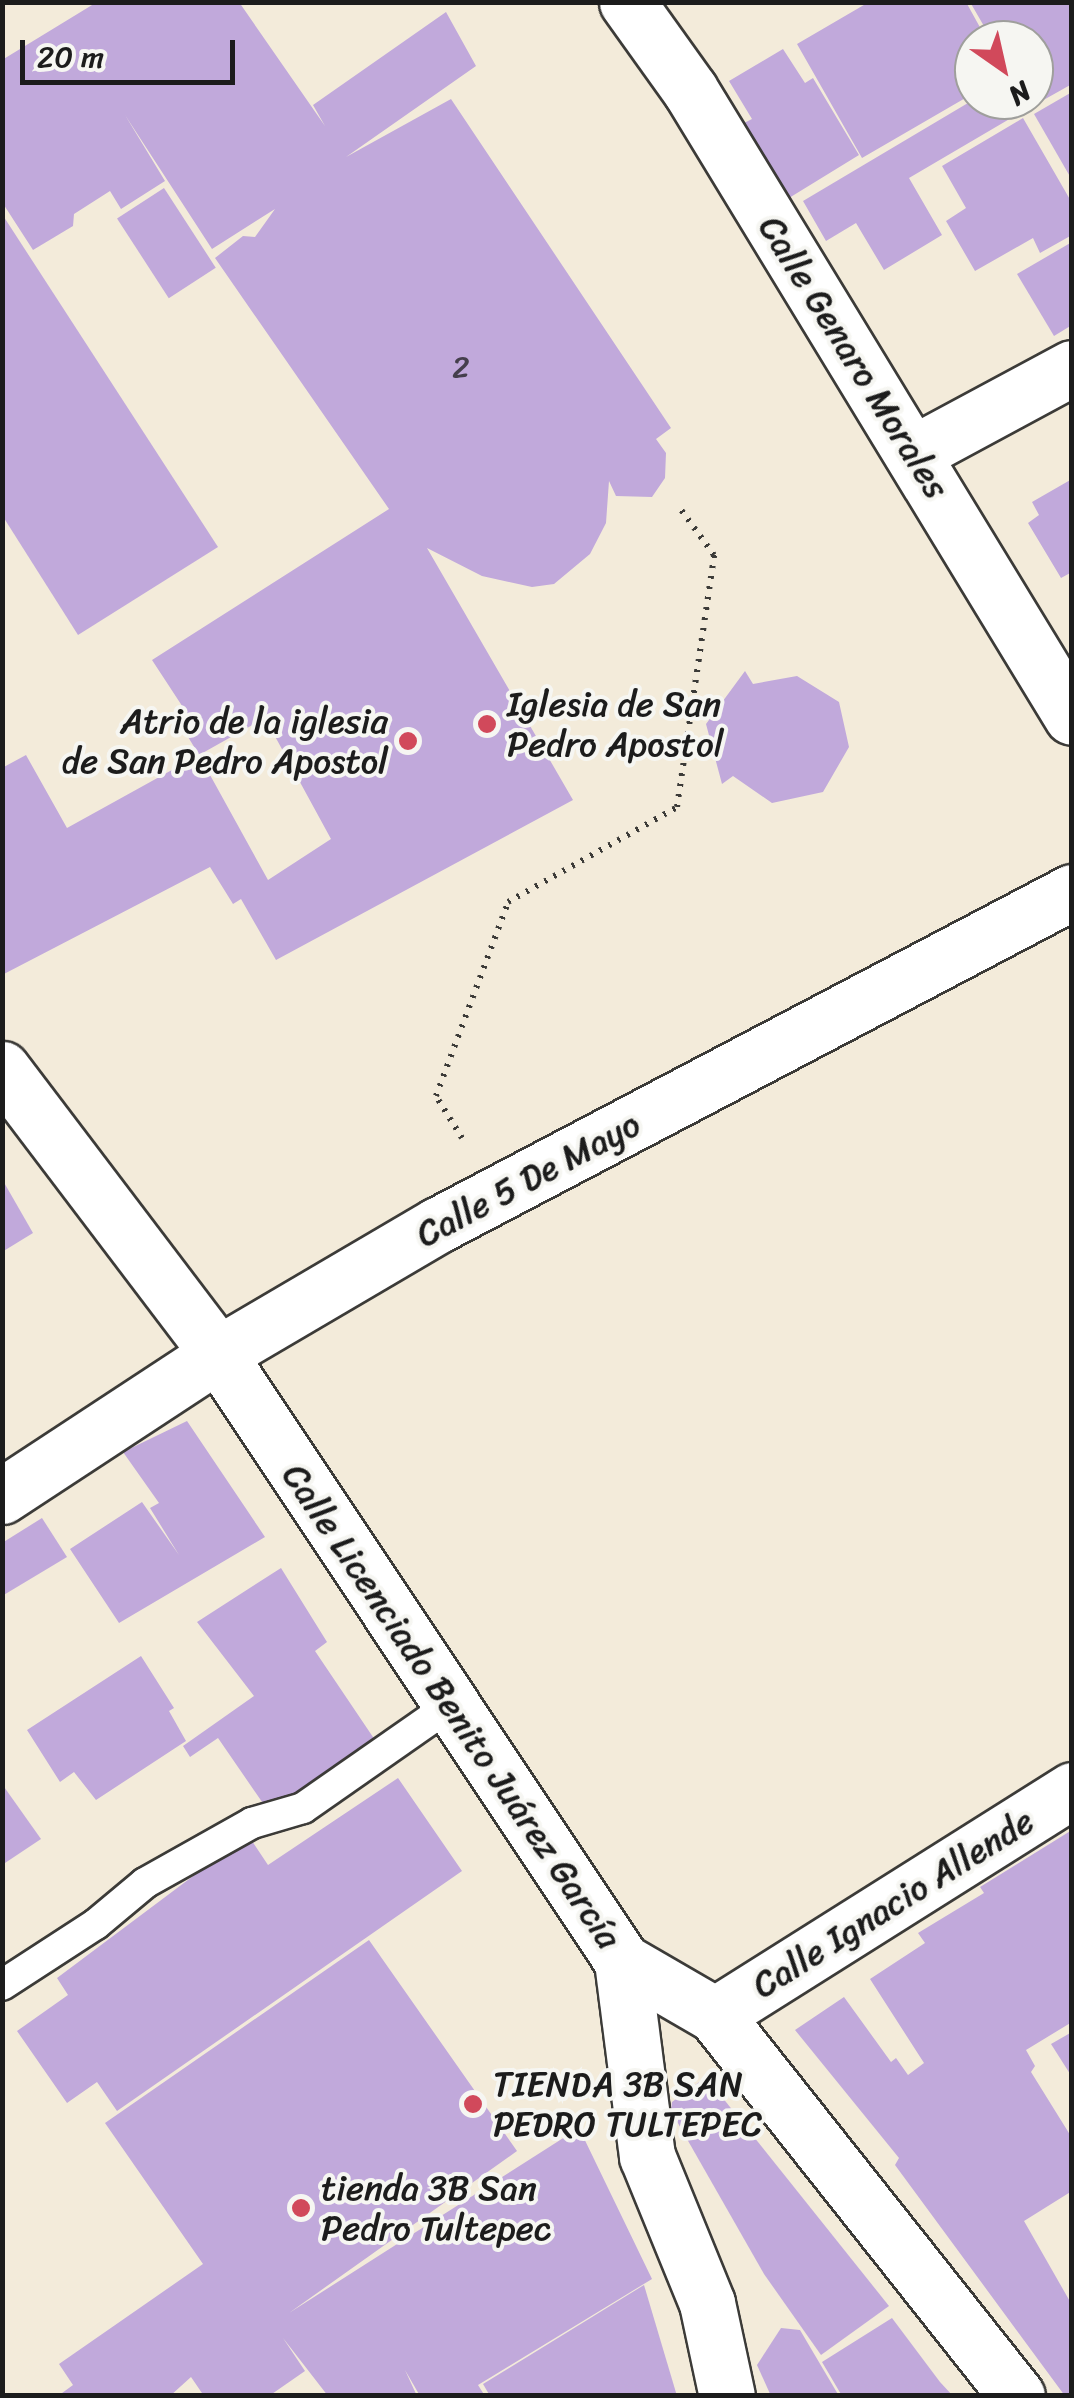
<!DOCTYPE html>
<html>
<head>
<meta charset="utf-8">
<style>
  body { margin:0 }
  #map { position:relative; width:1074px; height:2398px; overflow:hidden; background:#f3ebda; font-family:Sriracha,sans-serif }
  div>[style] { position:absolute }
  .building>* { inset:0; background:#c1a9db; transform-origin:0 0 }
  .path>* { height:6px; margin-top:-3px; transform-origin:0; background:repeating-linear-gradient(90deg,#3c3b38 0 2.5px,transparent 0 10.5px) }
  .roads { filter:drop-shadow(2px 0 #3c3b38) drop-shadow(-2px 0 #3c3b38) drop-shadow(0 2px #3c3b38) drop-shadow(0 -2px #3c3b38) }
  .service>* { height:30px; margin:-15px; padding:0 15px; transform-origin:15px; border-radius:15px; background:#fff }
  .minor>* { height:55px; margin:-27.5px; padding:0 27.5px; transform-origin:27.5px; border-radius:27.5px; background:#fff }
  .dots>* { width:28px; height:28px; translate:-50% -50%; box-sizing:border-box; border:5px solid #f6f6f2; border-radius:50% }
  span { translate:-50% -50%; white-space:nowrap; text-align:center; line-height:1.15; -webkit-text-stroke:8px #f6f6f2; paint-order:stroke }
  .number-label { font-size:30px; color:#453f4c }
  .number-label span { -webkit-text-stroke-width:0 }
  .street-label { font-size:35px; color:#1c1c1c }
  .poi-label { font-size:35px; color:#1c1c1c }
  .left { translate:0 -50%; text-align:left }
  .right { translate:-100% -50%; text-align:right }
  .frame { position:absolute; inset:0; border:5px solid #1c1c1c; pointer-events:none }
  .north { position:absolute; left:954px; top:20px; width:100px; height:100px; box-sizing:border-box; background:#f6f6f2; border:2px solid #9f9f9c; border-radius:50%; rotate:146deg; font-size:28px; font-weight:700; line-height:40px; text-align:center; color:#1c1c1c }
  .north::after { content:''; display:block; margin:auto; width:35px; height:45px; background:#d1495b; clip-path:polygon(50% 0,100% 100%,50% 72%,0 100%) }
  .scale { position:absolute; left:20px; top:40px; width:215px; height:45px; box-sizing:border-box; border:5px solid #1c1c1c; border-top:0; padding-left:12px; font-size:30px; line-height:35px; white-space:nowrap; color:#1c1c1c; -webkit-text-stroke:8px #f6f6f2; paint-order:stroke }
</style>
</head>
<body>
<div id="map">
  <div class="building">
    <div style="clip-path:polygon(evenodd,97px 2px,239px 2px,325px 126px,313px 105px,446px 12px,476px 66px,346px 157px,451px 99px,671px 428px,656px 439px,666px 453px,665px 478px,652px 497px,616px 496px,609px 481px,606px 523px,590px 554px,554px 584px,532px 587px,482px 576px,427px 548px,573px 800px,276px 960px,241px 899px,233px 904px,210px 867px,2px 975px,2px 768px,26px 755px,67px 828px,199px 755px,182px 727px,190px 718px,152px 660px,389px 509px,215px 258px,243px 236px,255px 237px,275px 209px,212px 249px,125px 115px,165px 181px,121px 209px,110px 191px,74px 214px,73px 226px,33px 250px,2px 202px,2px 60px,97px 2px,265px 718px,331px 839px,268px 880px,199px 755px,265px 718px)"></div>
    <div style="clip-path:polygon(869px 2px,966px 2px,987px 40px,974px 40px,974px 93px,862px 158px,797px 44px)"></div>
    <div style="clip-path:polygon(970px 2px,1072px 2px,1072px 84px,1031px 107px,1034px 40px,992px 40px)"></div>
    <div style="clip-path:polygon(783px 49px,805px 83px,813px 78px,859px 155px,789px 198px,744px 123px,752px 119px,729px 81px)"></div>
    <div style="clip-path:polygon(1072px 92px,1072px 180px,1034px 114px)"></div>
    <div style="clip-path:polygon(973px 100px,1019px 100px,1025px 110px,909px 178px,942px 235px,884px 270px,856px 223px,826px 241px,803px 201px)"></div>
    <div style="clip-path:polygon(1023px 118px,1072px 203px,1072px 235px,1040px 253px,1033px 238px,975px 271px,946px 221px,966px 208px,942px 166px)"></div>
    <div style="left:164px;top:188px;width:95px;height:56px;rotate:57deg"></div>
    <div style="clip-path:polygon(2px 214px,218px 547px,78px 635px,2px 515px)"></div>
    <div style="clip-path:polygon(1072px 242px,1072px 325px,1054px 336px,1017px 274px)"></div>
    <div style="clip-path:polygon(1072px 479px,1072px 572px,1061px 578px,1028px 523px,1039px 515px,1032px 502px)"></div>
    <div style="clip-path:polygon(745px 671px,753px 684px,797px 676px,839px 702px,849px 747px,823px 792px,772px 803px,733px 776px,722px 784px,706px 724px)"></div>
    <div style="clip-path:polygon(2px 1179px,33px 1233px,2px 1252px)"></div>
    <div style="clip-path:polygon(187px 1421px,265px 1537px,119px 1623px,70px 1549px,142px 1502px,179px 1555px,150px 1508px,159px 1503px,123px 1452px)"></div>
    <div style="clip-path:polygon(42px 1518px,67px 1557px,2px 1596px,2px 1543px)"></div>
    <div style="clip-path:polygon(281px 1568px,327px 1642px,315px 1651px,377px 1743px,271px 1815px,218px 1738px,190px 1757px,183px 1746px,254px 1696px,197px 1622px)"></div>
    <div style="clip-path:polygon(141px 1656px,174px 1708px,169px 1711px,186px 1741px,96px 1800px,74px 1772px,60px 1782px,27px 1730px)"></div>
    <div style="clip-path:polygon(398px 1778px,462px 1871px,117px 2111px,97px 2082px,67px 2103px,17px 2031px,68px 1995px,57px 1978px,248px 1835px,268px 1865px)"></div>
    <div style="clip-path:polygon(2px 1784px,41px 1839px,2px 1865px)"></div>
    <div style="clip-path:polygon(1072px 1830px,1072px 2022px,1026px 2050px,1035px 2066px,1031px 2072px,1072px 2138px,1072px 2191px,1024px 2221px,1072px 2305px,1072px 2396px,1065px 2396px,895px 2165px,899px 2158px,795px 2030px,844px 1997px,891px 2062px,896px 2058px,908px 2075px,924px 2063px,870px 1979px,925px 1943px,918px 1933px,984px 1893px,980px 1887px)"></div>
    <div style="clip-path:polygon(369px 1940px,517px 2151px,289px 2313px,579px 2128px,652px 2279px,478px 2385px,485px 2396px,420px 2396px,405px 2370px,417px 2396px,328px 2396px,283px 2338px,305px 2371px,269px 2396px,204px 2396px,191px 2377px,170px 2396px,58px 2396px,73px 2385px,59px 2364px,203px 2264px,105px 2123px)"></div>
    <div style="clip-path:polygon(1072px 2032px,1072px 2077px,1051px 2044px)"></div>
    <div style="clip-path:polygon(706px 2077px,889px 2306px,821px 2355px,764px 2274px,671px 2111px,672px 2102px)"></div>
    <div style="clip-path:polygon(644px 2285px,677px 2396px,490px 2396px,483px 2384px)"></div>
    <div style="clip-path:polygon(892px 2318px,940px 2382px,953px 2396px,842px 2396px,822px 2362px)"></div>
    <div style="clip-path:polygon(781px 2328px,800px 2330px,839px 2396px,771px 2396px,757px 2365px)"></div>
  </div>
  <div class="path">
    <div style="left:462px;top:1138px;width:49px;rotate:-121.8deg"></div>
    <div style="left:436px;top:1096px;width:207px;rotate:-69.6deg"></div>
    <div style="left:508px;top:902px;width:194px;rotate:-29.3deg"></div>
    <div style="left:677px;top:807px;width:255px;rotate:-81.6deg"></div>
    <div style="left:714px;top:555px;width:59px;rotate:-126.1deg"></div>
  </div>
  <div class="roads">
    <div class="service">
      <div style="left:2px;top:1985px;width:112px;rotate:-33deg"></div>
      <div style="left:96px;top:1924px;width:64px;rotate:-39.9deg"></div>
      <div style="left:145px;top:1883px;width:123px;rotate:-29.3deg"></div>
      <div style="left:252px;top:1823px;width:53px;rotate:-16.4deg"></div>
      <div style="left:303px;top:1808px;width:182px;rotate:-34.9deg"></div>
    </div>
    <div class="minor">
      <div style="left:627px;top:2px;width:108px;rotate:54.4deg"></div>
      <div style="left:690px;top:90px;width:734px;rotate:58.65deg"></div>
      <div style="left:914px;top:453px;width:179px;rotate:-28.3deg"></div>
      <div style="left:2px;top:1069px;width:358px;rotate:52.8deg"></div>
      <div style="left:218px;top:1354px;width:729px;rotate:56.35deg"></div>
      <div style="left:622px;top:1961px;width:108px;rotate:30.1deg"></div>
      <div style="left:715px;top:2015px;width:486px;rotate:51.6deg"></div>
      <div style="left:2px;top:1496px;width:258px;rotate:-33.3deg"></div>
      <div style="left:218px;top:1354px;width:255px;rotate:-30.4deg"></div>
      <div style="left:438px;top:1225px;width:716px;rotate:-27.71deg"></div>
      <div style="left:622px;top:1961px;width:197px;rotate:82.7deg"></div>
      <div style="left:647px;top:2156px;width:159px;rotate:67.8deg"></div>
      <div style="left:707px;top:2303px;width:95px;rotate:77.9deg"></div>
      <div style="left:715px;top:2015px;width:422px;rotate:-32.2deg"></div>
    </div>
  </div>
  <div class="dots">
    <div style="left:487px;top:724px;background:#d1495b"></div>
    <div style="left:408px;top:741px;background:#d1495b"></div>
    <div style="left:473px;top:2104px;background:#d1495b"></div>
    <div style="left:301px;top:2208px;background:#d1495b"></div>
  </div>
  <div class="number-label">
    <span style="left:461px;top:367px">2</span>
  </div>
  <div class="street-label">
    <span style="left:854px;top:357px;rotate:58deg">Calle Genaro Morales</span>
    <span style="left:528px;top:1179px;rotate:-28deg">Calle 5 De Mayo</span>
    <span style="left:452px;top:1706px;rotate:56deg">Calle Licenciado Benito Juárez García</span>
    <span style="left:893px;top:1903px;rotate:-32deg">Calle Ignacio Allende</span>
  </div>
  <div class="poi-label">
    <span class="left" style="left:507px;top:724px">Iglesia de San<br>Pedro Apostol</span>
    <span class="right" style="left:388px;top:741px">Atrio de la iglesia<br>de San Pedro Apostol</span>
    <span class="left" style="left:493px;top:2104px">TIENDA 3B SAN<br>PEDRO TULTEPEC</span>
    <span class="left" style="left:321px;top:2208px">tienda 3B San<br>Pedro Tultepec</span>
  </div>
  <div class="frame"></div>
  <div class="north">N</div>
  <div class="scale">20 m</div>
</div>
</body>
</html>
